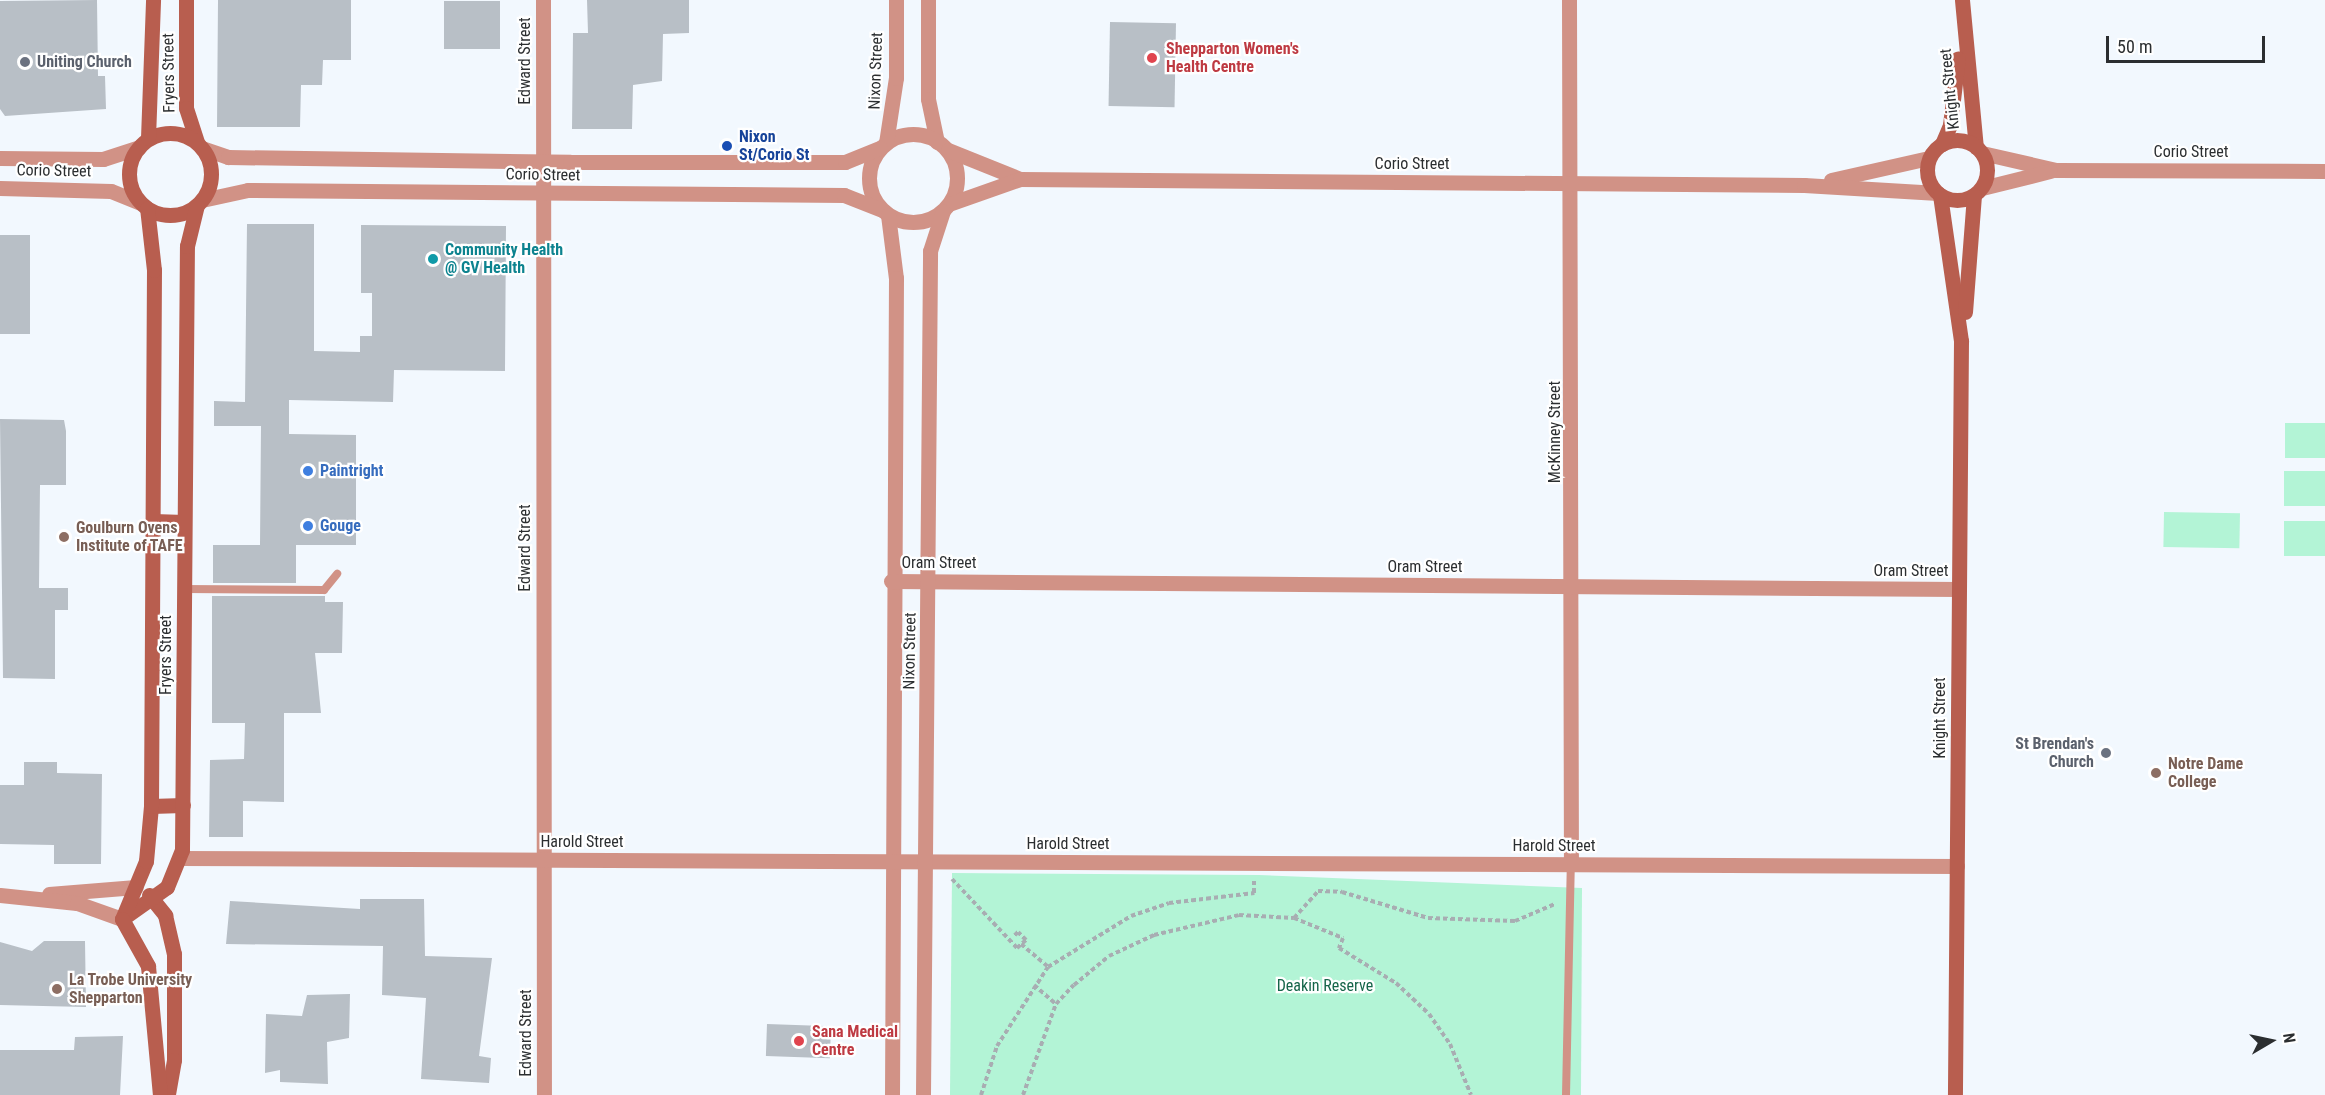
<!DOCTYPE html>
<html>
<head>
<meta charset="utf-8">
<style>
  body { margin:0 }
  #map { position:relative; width:2325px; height:1095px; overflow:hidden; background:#f2f8fe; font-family:"Roboto Condensed",sans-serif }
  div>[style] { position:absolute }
  .green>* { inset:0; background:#b3f4d6; transform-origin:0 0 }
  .building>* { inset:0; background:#b8bfc6; transform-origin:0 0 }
  .path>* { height:4px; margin-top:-2px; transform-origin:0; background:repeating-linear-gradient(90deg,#a8adb2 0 4.5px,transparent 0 7.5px) }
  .lane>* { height:8px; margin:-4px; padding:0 4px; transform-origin:4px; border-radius:4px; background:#d19286 }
  .street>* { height:15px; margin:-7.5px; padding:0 7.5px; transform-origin:7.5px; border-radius:7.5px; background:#d19286 }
  .street>.ring { margin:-7.5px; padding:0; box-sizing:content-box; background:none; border:15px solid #d19286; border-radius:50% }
  .secondary>* { height:15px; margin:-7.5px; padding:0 7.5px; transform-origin:7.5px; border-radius:7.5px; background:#b85e4f }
  .secondary>.ring { margin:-7.5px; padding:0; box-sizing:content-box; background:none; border:15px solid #b85e4f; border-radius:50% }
  .dots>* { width:16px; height:16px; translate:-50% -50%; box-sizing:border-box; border:3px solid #fff; border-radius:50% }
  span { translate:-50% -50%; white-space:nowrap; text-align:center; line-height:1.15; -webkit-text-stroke:4.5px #fff; paint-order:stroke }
  .health-label { font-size:16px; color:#be3a42; font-weight:700 }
  .left { translate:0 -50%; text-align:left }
  .street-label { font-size:16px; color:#2b2e30 }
  .worship-label { font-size:16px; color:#5b616d; font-weight:700 }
  .right { translate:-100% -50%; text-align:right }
  .transit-label { font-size:16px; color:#164399; font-weight:700 }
  .culture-label { font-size:16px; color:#0d838f; font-weight:700 }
  .shop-label { font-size:16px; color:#366cbe; font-weight:700 }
  .education-label { font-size:16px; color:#785e54; font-weight:700 }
  .park-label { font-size:16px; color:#156549 }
  .north { position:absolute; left:2241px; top:1011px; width:60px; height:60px; -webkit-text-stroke:4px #fff; paint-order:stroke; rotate:81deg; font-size:16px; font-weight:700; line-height:24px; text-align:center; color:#2b2e30 }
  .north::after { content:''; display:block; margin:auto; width:21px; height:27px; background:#2b2e30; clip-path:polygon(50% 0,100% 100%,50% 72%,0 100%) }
  .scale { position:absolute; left:2106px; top:36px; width:159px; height:27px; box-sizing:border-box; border:3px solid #2b2e30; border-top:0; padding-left:8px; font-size:18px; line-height:21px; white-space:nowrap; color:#2b2e30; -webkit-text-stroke:4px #fff; paint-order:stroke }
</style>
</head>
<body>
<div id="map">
  <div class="green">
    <div style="left:2285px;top:423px;width:40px;height:35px"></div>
    <div style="left:2284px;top:471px;width:41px;height:35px"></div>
    <div style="left:2164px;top:512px;width:76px;height:35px;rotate:1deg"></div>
    <div style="left:2284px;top:521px;width:41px;height:35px"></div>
    <div style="clip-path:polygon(952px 873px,1259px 875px,1582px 888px,1581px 1095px,950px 1095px)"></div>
  </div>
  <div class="building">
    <div style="clip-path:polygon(97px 0,98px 76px,105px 76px,106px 109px,5px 116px,0 109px,0 1px)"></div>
    <div style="clip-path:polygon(218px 0,351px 0,351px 60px,323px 60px,322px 85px,301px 85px,300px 127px,217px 127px)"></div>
    <div style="clip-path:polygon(587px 0,689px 0,689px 33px,663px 34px,662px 81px,633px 85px,632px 129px,572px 129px,573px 33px,588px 33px)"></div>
    <div style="left:444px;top:1px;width:56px;height:48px"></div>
    <div style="left:1110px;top:22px;width:66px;height:84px;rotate:1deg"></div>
    <div style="clip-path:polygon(247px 224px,314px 224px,314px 351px,360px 352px,360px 336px,372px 336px,372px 293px,361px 293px,361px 225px,506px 226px,505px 371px,394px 370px,393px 402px,289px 400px,289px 434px,356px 435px,356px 545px,296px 545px,296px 583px,213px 583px,213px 545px,260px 545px,261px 426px,214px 426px,214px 401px,245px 402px)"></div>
    <div style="left:0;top:235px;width:30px;height:99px"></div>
    <div style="clip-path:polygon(0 419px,64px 420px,66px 431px,66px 485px,40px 485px,39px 588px,68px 588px,68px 610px,55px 610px,55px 679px,3px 678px)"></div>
    <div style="clip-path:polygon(212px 596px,325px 596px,325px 602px,343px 602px,342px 653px,315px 653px,321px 713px,284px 713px,284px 802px,243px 801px,243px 837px,209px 837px,210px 760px,244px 759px,245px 723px,212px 723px)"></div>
    <div style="clip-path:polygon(24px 762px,57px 762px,57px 773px,102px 774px,101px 864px,54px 864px,54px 845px,0 844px,0 785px,24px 785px)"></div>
    <div style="clip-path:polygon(360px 899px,424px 899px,425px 956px,492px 958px,479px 1056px,491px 1058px,489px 1083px,421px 1079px,426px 998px,382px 995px,383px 946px,226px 944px,230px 901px,360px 909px)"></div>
    <div style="clip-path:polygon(44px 941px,85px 941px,86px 1007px,0 1005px,0 942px,32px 951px)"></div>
    <div style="clip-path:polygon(350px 994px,349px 1038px,327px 1042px,328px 1084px,280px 1082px,280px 1070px,265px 1073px,266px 1014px,302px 1016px,307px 995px)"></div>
    <div style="left:767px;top:1024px;width:64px;height:32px;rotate:2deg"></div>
    <div style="clip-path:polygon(123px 1036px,120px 1095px,0 1095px,0 1050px,74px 1050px,75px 1037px)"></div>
  </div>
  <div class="path">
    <div style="left:952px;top:879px;width:95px;rotate:46.7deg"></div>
    <div style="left:1017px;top:948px;width:12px;rotate:-42deg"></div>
    <div style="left:1026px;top:940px;width:11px;rotate:-135deg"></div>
    <div style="left:1018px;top:932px;width:7px;rotate:135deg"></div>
    <div style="left:1294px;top:918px;width:36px;rotate:-48deg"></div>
    <div style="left:1318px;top:891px;width:24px;rotate:2deg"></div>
    <div style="left:1342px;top:892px;width:90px;rotate:16.8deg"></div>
    <div style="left:1428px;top:918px;width:87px;rotate:2deg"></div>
    <div style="left:1515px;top:921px;width:43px;rotate:-23deg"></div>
    <div style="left:1021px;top:944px;width:35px;rotate:40deg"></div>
    <div style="left:1034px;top:985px;width:29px;rotate:41deg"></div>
    <div style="left:981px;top:1095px;width:52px;rotate:-71.9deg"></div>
    <div style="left:997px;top:1046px;width:94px;rotate:-57.2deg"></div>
    <div style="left:1048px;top:967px;width:97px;rotate:-31.6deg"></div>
    <div style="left:1131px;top:916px;width:40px;rotate:-18.9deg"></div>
    <div style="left:1169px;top:903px;width:86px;rotate:-6.7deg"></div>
    <div style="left:1254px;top:893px;width:14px;rotate:-90deg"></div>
    <div style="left:1023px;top:1095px;width:97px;rotate:-70.1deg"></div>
    <div style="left:1056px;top:1004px;width:26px;rotate:-47deg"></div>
    <div style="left:1074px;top:985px;width:45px;rotate:-39.6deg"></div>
    <div style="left:1109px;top:956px;width:50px;rotate:-25deg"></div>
    <div style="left:1154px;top:935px;width:87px;rotate:-13.2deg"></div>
    <div style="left:1239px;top:915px;width:55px;rotate:3.1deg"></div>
    <div style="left:1294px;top:918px;width:53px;rotate:22.2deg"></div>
    <div style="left:1343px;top:938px;width:11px;rotate:112deg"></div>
    <div style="left:1339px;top:948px;width:67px;rotate:31.6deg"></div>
    <div style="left:1396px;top:983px;width:45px;rotate:43.2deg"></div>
    <div style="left:1429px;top:1014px;width:37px;rotate:55deg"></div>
    <div style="left:1450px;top:1044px;width:55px;rotate:67.6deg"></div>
  </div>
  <div class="lane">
    <div style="left:184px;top:589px;width:140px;rotate:0.4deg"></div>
    <div style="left:324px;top:590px;width:21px;rotate:-51deg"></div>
    <div style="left:1566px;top:1095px;width:231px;rotate:-88.8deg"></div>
  </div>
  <div class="street">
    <div style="left:543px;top:0;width:1095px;rotate:89.95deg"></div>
    <div style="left:928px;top:0;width:99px;rotate:90deg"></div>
    <div style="left:928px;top:99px;width:44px;rotate:78.2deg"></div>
    <div style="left:1569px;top:0;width:864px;rotate:89.87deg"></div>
    <div class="ring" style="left:869px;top:134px;width:73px;height:73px"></div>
    <div style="left:886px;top:143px;width:66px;rotate:-81.3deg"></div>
    <div style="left:896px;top:78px;width:78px;rotate:-90deg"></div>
    <div style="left:202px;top:148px;width:28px;rotate:19deg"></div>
    <div style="left:228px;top:157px;width:342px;rotate:0.8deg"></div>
    <div style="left:570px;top:162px;width:275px"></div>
    <div style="left:845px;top:162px;width:38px;rotate:-22deg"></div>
    <div style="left:948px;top:150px;width:78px;rotate:21.9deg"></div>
    <div style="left:1982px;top:153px;width:76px;rotate:12.9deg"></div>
    <div style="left:2056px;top:170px;width:269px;rotate:0.2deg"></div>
    <div style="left:0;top:158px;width:103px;rotate:0.6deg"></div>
    <div style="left:103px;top:159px;width:38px;rotate:-18deg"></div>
    <div style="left:1831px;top:180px;width:100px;rotate:-12.7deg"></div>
    <div style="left:0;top:188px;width:111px;rotate:1.5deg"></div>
    <div style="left:111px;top:191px;width:32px;rotate:22deg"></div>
    <div style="left:1982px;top:188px;width:70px;rotate:-14deg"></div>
    <div style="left:202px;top:200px;width:47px;rotate:-12.3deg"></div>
    <div style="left:248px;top:190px;width:596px;rotate:0.48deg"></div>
    <div style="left:844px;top:195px;width:41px;rotate:21.5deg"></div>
    <div style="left:949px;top:204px;width:75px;rotate:-19.4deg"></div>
    <div style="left:1020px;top:179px;width:784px;rotate:0.44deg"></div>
    <div style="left:1804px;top:185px;width:134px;rotate:3.4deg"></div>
    <div style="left:888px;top:215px;width:64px;rotate:82.8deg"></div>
    <div style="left:896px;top:278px;width:817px;rotate:90.28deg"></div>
    <div style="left:891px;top:581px;width:1068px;rotate:0.43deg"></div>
    <div style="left:180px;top:858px;width:1777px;rotate:0.26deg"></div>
    <div style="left:49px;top:894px;width:87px;rotate:-4.6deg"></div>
    <div style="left:0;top:895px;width:77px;rotate:5.9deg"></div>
    <div style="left:77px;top:903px;width:48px;rotate:19.6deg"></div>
    <div style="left:923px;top:1095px;width:844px;rotate:-89.52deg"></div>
    <div style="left:930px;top:251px;width:42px;rotate:-72deg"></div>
  </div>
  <div class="secondary">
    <div style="left:186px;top:0;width:108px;rotate:90deg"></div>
    <div style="left:186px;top:108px;width:36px;rotate:72deg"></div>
    <div style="left:1962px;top:0;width:148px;rotate:84.6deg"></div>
    <div class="ring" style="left:129px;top:133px;width:67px;height:67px"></div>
    <div style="left:148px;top:138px;width:138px;rotate:-87.9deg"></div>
    <div class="ring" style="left:1927px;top:140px;width:45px;height:45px"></div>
    <div style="left:1942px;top:144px;width:21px;rotate:-67deg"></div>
    <div style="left:1950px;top:125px;width:67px;rotate:-83.2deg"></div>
    <div style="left:1940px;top:195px;width:148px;rotate:81.8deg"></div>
    <div style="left:1961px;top:341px;width:754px;rotate:90.46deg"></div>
    <div style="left:1965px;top:312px;width:117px;rotate:-85.6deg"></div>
    <div style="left:153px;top:521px;width:31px;rotate:2deg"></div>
    <div style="left:151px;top:806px;width:32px;rotate:-2deg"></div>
    <div style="left:149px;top:895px;width:26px;rotate:51deg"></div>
    <div style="left:165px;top:915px;width:40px;rotate:77deg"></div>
    <div style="left:174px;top:954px;width:106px;rotate:90deg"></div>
    <div style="left:174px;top:1060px;width:36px;rotate:100deg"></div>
    <div style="left:122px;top:919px;width:55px;rotate:-35.4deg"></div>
    <div style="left:167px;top:887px;width:40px;rotate:-68deg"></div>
    <div style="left:182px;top:850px;width:604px;rotate:-89.53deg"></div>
    <div style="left:187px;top:246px;width:42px;rotate:-76.3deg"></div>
    <div style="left:122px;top:919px;width:63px;rotate:-67.5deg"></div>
    <div style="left:146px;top:861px;width:55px;rotate:-84.8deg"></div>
    <div style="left:151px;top:806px;width:536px;rotate:-89.68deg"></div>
    <div style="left:154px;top:270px;width:62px;rotate:-96.4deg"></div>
    <div style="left:122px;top:919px;width:54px;rotate:61deg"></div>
    <div style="left:148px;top:966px;width:130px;rotate:84.7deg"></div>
  </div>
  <div class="dots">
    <div style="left:1152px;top:58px;background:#e0444e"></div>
    <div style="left:25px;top:62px;background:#6b7280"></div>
    <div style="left:727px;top:146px;background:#1a4fb4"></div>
    <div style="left:433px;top:259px;background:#0f9aa8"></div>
    <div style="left:308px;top:471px;background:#3f7fe0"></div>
    <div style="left:308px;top:526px;background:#3f7fe0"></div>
    <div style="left:64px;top:537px;background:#8d6e63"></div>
    <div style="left:2106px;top:753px;background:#6b7280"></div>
    <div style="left:2156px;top:773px;background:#8d6e63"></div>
    <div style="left:57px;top:989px;background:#8d6e63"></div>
    <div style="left:799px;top:1041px;background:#e0444e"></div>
  </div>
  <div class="health-label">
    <span class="left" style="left:1166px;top:58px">Shepparton Women's<br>Health Centre</span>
    <span class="left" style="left:812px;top:1041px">Sana Medical<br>Centre</span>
  </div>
  <div class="street-label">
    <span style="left:525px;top:61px;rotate:-90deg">Edward Street</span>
    <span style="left:876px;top:71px;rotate:-88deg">Nixon Street</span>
    <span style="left:169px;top:73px;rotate:-91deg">Fryers Street</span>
    <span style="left:1950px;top:89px;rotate:-96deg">Knight Street</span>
    <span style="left:2191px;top:152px">Corio Street</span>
    <span style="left:1412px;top:164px">Corio Street</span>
    <span style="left:54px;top:171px;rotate:1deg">Corio Street</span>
    <span style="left:543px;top:175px;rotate:1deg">Corio Street</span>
    <span style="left:1555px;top:432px;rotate:-90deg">McKinney Street</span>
    <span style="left:525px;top:548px;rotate:-90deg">Edward Street</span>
    <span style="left:939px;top:563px">Oram Street</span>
    <span style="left:1425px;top:567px">Oram Street</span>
    <span style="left:1911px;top:571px">Oram Street</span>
    <span style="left:910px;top:651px;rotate:-89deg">Nixon Street</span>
    <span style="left:166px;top:655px;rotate:-90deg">Fryers Street</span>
    <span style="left:1940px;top:718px;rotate:-90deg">Knight Street</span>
    <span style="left:582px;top:842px">Harold Street</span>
    <span style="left:1068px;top:844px">Harold Street</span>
    <span style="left:1554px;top:846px">Harold Street</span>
    <span style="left:526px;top:1033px;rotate:-90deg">Edward Street</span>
  </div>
  <div class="worship-label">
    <span class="left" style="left:37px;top:62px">Uniting Church</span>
    <span class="right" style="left:2094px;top:753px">St Brendan's<br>Church</span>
  </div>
  <div class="transit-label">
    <span class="left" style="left:739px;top:146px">Nixon<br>St/Corio St</span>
  </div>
  <div class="culture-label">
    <span class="left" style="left:445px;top:259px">Community Health<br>@ GV Health</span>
  </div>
  <div class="shop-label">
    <span class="left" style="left:320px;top:471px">Paintright</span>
    <span class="left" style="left:320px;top:526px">Gouge</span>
  </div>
  <div class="education-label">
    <span class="left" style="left:76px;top:537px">Goulburn Ovens<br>Institute of TAFE</span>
    <span class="left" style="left:2168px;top:773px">Notre Dame<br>College</span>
    <span class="left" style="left:69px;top:989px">La Trobe University<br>Shepparton</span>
  </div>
  <div class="park-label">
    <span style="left:1325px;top:986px">Deakin Reserve</span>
  </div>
  <div class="north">N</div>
  <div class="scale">50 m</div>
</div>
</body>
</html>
